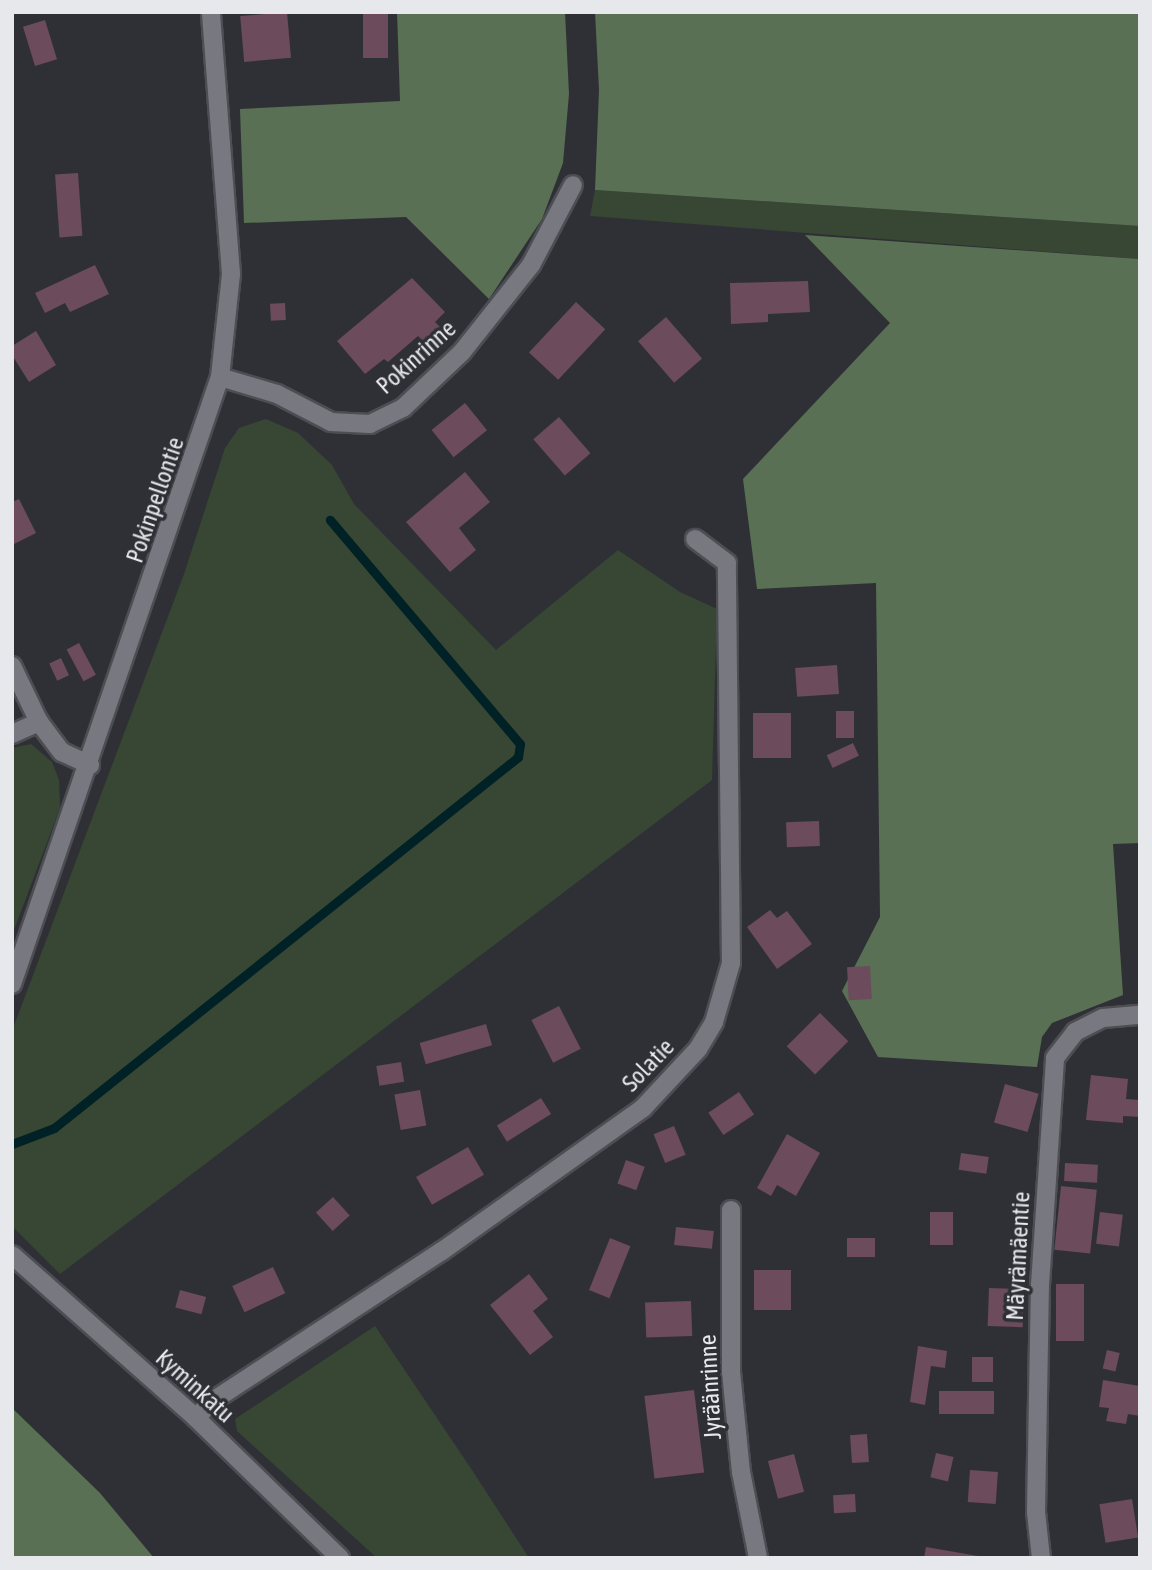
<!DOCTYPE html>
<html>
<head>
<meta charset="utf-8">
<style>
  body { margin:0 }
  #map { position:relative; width:1152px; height:1570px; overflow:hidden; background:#2f3036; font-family:"Asap Condensed",sans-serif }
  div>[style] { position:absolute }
  .green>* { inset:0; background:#374733 }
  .forest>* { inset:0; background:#597054 }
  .stream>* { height:9px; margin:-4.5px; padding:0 4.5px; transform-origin:4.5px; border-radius:4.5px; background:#002126 }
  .building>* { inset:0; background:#6b4b5c; transform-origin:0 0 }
  .roads { filter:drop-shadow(2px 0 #4d4e53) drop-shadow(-2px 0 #4d4e53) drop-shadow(0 2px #4d4e53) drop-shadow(0 -2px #4d4e53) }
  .minor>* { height:18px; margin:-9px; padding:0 9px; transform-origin:9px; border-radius:9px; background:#787980 }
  span { translate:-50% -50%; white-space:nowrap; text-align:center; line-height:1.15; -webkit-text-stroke:7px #2f3036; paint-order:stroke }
  .street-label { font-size:24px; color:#e7e8ec }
  .frame { position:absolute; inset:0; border:14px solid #e7e8ec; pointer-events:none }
</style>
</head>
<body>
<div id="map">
  <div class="green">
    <div style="clip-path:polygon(595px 190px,1140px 226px,1140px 259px,590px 216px)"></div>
    <div style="clip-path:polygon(266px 419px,298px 433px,332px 465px,354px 504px,496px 650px,618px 550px,680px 592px,717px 609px,712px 780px,60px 1274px,12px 1226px,12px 1031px,184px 574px,225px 448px,239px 428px)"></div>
    <div style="clip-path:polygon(31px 744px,52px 762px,59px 780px,60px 808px,12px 935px,12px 748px)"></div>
    <div style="clip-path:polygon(375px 1326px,472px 1470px,529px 1558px,377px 1558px,237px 1431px,235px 1419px)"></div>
  </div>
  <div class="forest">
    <div style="clip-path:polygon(397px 12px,565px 12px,569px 94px,563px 163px,542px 219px,489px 299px,406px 217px,244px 223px,240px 109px,400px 101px)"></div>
    <div style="clip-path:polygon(595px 12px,1140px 12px,1140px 226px,595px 190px,599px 90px)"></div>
    <div style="clip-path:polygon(805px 235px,1140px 259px,1140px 843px,1113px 844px,1123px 995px,1052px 1023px,1042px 1037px,1037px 1067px,878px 1057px,842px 991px,880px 917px,876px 583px,757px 589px,743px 479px,890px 323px)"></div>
    <div style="clip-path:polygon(12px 1408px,100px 1493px,154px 1558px,12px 1558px)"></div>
  </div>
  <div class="stream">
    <div style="left:12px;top:1144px;width:45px;rotate:-20.9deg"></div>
    <div style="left:54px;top:1128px;width:594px;rotate:-38.64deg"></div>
    <div style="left:518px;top:757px;width:13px;rotate:-81deg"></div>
    <div style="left:520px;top:744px;width:294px;rotate:-130.3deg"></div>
  </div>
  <div class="building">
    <div style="left:287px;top:12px;width:46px;height:47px;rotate:85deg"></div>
    <div style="left:363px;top:12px;width:25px;height:46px"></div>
    <div style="left:45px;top:20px;width:41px;height:23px;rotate:73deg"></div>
    <div style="left:78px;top:173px;width:63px;height:23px;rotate:86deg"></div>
    <div style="clip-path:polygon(95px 265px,109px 294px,70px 312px,65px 303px,45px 313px,35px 293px)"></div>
    <div style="clip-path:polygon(412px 278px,445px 312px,435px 322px,440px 327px,423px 341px,418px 336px,388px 362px,384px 359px,365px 374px,337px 341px)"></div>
    <div style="clip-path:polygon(808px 281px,810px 312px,768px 314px,768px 322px,731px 324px,730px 283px)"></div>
    <div style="left:576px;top:302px;width:40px;height:69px;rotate:43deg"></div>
    <div style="left:285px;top:303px;width:17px;height:15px;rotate:87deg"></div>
    <div style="left:666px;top:317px;width:55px;height:37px;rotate:49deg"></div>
    <div style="clip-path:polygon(36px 331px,56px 365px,29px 382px,12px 355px,12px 346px)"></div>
    <div style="left:465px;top:403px;width:35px;height:43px;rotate:51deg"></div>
    <div style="left:559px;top:417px;width:48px;height:34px;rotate:49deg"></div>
    <div style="clip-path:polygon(465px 472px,490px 502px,459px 528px,476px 550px,450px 572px,406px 522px)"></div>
    <div style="clip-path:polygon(19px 499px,36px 533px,12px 545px,12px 502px)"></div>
    <div style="left:79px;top:643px;width:36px;height:14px;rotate:62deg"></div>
    <div style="left:61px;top:658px;width:19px;height:13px;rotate:65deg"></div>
    <div style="left:837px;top:665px;width:29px;height:42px;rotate:86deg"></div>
    <div style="left:836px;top:711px;width:18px;height:27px"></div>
    <div style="left:753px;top:713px;width:38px;height:45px"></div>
    <div style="left:853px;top:743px;width:14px;height:29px;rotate:65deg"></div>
    <div style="left:819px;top:821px;width:25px;height:33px;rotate:88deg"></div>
    <div style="clip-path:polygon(770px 910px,777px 918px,787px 911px,812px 944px,777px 969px,747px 927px)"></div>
    <div style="left:870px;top:966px;width:33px;height:23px;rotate:87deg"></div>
    <div style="left:559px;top:1006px;width:48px;height:31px;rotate:63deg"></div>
    <div style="left:820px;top:1013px;width:40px;height:47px;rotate:45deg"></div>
    <div style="left:486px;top:1024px;width:22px;height:69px;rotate:74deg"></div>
    <div style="left:401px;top:1062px;width:20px;height:25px;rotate:81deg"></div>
    <div style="clip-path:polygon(1091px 1075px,1128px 1079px,1126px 1099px,1140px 1100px,1140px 1117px,1123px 1116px,1123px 1123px,1086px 1120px)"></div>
    <div style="left:1005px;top:1084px;width:35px;height:40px;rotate:16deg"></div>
    <div style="left:420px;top:1090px;width:36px;height:26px;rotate:80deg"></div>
    <div style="left:739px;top:1092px;width:27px;height:37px;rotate:56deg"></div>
    <div style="left:541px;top:1098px;width:19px;height:52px;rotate:58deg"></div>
    <div style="left:674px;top:1126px;width:31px;height:22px;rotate:68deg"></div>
    <div style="clip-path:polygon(787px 1134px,820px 1153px,796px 1196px,777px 1185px,771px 1196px,757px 1188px)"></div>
    <div style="left:468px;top:1147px;width:32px;height:60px;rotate:60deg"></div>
    <div style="left:961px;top:1153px;width:28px;height:17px;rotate:8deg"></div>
    <div style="left:626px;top:1160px;width:20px;height:25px;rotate:20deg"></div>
    <div style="left:1065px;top:1163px;width:33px;height:18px;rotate:3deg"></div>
    <div style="left:1061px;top:1186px;width:36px;height:64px;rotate:6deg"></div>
    <div style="left:333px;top:1197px;width:25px;height:23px;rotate:48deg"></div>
    <div style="left:930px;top:1212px;width:23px;height:33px"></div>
    <div style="left:1100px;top:1212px;width:23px;height:32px;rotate:7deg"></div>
    <div style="left:676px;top:1227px;width:38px;height:18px;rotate:6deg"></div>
    <div style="left:610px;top:1238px;width:22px;height:56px;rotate:22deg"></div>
    <div style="left:875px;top:1238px;width:19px;height:28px;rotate:90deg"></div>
    <div style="left:273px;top:1267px;width:29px;height:45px;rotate:65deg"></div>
    <div style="left:791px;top:1270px;width:40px;height:37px;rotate:90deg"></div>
    <div style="clip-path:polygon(529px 1274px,548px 1299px,533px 1311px,553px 1337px,530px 1355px,490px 1305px)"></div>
    <div style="left:1056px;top:1284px;width:28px;height:57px"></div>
    <div style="left:989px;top:1288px;width:35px;height:38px;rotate:2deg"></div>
    <div style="left:180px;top:1290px;width:27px;height:18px;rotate:15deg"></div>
    <div style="left:691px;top:1301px;width:35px;height:46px;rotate:88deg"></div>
    <div style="clip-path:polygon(918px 1346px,947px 1351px,945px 1368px,931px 1366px,925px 1405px,910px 1402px)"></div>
    <div style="left:1107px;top:1350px;width:13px;height:19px;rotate:13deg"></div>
    <div style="left:972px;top:1357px;width:21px;height:25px"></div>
    <div style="clip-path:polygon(1103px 1380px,1140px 1386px,1140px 1416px,1128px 1414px,1126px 1424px,1106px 1421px,1109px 1408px,1099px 1407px)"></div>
    <div style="left:694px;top:1390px;width:83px;height:50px;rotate:83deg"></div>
    <div style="left:994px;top:1391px;width:23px;height:55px;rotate:90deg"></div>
    <div style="left:867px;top:1434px;width:28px;height:17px;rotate:86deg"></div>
    <div style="left:936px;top:1453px;width:18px;height:25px;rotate:13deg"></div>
    <div style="left:794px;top:1454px;width:39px;height:27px;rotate:75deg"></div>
    <div style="left:970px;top:1470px;width:28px;height:32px;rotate:4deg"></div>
    <div style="left:855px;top:1494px;width:18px;height:22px;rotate:87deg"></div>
    <div style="left:1132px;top:1499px;width:39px;height:33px;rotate:81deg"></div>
    <div style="clip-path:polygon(926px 1547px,978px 1556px,978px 1558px,924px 1558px)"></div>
  </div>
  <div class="roads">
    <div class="minor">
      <div style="left:220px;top:377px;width:59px;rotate:16.6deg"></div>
      <div style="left:277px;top:394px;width:61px;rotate:27.4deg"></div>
      <div style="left:331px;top:422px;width:39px;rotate:3deg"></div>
      <div style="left:370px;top:424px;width:37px;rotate:-26deg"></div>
      <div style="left:403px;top:408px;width:81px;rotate:-43.5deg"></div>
      <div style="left:462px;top:352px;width:111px;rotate:-51.6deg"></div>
      <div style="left:531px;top:265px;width:90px;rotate:-62.3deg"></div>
      <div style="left:12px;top:666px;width:62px;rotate:64.3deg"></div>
      <div style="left:39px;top:722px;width:38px;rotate:53deg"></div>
      <div style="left:62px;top:752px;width:31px;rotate:25deg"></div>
      <div style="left:12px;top:734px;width:30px;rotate:-24deg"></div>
      <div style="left:12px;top:984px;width:642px;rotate:-71.09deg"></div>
      <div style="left:220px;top:377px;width:104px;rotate:-83.9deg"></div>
      <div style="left:231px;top:274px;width:263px;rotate:-94.4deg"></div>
      <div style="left:731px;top:1210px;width:162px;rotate:90deg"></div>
      <div style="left:731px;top:1372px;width:100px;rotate:84.3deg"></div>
      <div style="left:741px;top:1472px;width:88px;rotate:78.8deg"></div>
      <div style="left:12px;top:1255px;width:246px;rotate:41.5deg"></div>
      <div style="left:196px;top:1418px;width:201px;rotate:44.2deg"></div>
      <div style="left:196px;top:1418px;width:22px;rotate:-47deg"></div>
      <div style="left:211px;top:1402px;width:276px;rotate:-33.2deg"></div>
      <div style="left:442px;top:1251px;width:247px;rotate:-35.4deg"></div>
      <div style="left:643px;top:1108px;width:81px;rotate:-47deg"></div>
      <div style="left:698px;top:1049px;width:31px;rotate:-59deg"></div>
      <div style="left:714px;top:1022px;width:61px;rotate:-73.9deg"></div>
      <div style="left:731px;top:963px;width:400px;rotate:-90.6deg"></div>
      <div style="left:727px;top:563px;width:40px;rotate:-143deg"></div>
      <div style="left:1041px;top:1558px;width:46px;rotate:-96.2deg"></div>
      <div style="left:1036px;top:1512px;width:227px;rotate:-89deg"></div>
      <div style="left:1040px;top:1285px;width:227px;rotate:-86.2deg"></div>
      <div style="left:1055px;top:1058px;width:33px;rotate:-52deg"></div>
      <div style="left:1075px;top:1032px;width:31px;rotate:-27deg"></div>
      <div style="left:1103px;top:1018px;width:37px;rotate:-5deg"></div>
    </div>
  </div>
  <div class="street-label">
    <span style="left:416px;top:357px;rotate:-42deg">Pokinrinne</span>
    <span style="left:155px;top:500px;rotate:-71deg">Pokinpellontie</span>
    <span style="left:648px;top:1065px;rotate:-46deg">Solatie</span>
    <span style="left:1018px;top:1256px;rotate:-87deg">Mäyrämäentie</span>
    <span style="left:195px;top:1386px;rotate:42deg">Kyminkatu</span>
    <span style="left:710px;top:1387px;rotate:-93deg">Jyräänrinne</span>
  </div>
  <div class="frame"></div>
</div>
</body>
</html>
